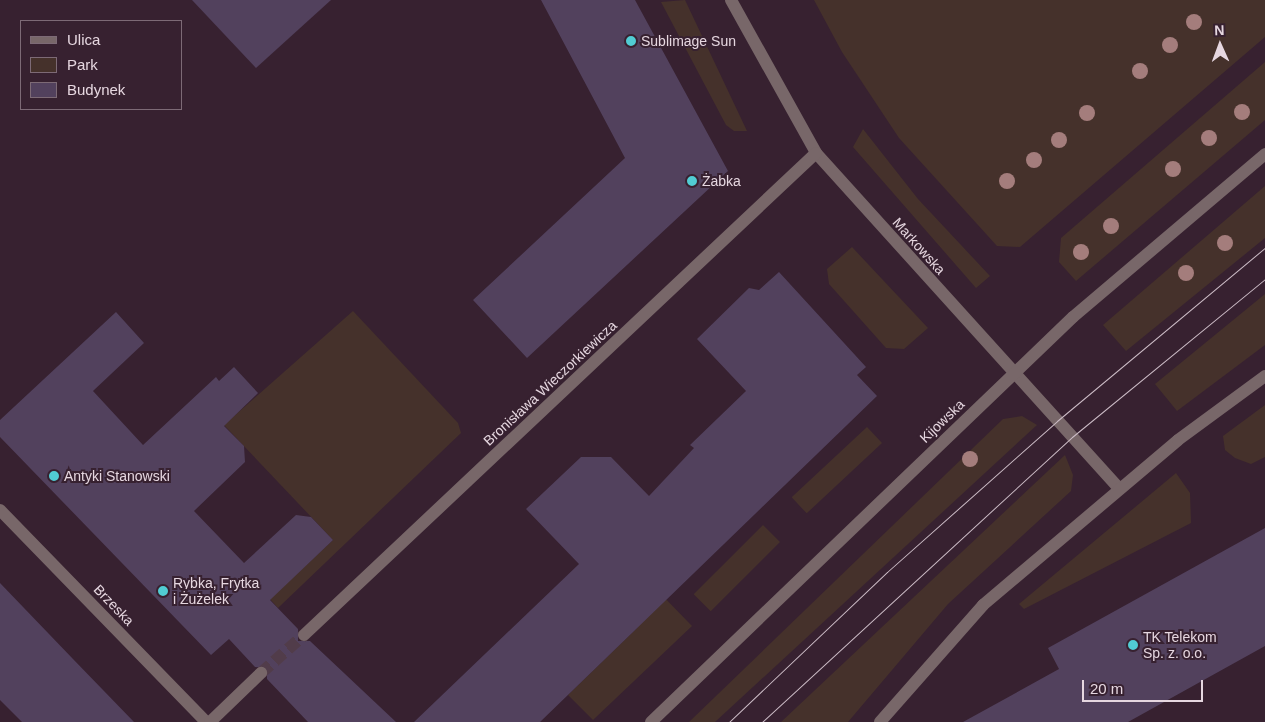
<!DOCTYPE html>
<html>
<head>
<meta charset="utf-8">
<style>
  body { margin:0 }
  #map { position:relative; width:1265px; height:722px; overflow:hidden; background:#372130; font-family:Helvetica,sans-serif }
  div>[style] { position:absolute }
  .green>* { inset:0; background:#45312b; transform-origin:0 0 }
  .building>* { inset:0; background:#52415d }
  .minor-tunnel>* { height:12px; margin-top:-6px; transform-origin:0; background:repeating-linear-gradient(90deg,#513c4a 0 12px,transparent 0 18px) }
  .minor>* { height:12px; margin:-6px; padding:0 6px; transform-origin:6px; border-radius:6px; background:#786769 }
  .tram>* { height:1px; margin:-0.5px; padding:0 0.5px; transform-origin:0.5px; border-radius:0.5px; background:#ccbcc6 }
  .trees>* { width:16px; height:16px; margin:-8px; border-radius:50%; background:#a47d7c }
  .dots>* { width:14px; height:14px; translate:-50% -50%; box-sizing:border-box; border:2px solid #372130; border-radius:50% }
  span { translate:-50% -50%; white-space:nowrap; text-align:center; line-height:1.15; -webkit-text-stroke:4px #372130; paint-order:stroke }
  .poi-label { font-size:14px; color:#e6d7e0 }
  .left { translate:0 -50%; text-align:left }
  .street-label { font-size:14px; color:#e6d7e0 }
  .legend { position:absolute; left:20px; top:20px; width:162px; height:90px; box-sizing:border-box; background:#372130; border:1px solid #7d6a76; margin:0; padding:6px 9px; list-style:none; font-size:15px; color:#e6d7e0 }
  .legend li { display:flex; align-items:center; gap:10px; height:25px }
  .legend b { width:25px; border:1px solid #7d6a76 }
  .north { position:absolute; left:1195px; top:20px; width:50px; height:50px; -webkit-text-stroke:4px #372130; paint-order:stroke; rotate:358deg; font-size:14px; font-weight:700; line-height:20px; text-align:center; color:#e6d7e0 }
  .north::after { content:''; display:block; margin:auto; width:18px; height:22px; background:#e6d7e0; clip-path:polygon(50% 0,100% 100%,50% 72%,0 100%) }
  .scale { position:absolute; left:1082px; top:680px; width:121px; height:22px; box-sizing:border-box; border:2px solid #e6d7e0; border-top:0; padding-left:6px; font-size:15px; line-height:18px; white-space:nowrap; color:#e6d7e0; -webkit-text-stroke:4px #372130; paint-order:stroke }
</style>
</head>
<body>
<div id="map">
  <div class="green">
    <div style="clip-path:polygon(685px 0,747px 131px,734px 131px,726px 125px,661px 2px)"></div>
    <div style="clip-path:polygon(814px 0,1265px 0,1265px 37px,1020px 247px,997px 246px,899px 138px,842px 52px)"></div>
    <div style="clip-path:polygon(1265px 62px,1265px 120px,1076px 281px,1059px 262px,1061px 238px)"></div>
    <div style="clip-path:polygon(863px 129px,918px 199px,990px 276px,976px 288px,853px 147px)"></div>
    <div style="clip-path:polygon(1265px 186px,1265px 238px,1126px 351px,1103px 325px)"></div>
    <div style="clip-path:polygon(852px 247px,928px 328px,904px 349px,886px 348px,829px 284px,827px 269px)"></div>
    <div style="clip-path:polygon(1265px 294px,1265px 345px,1177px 411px,1155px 384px)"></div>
    <div style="clip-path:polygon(353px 311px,458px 423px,461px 433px,278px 608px,270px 599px,333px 540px,224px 425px)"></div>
    <div style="clip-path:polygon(1265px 405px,1265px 457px,1251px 464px,1235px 458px,1225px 450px,1223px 436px)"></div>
    <div style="clip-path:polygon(1022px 416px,1037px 425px,715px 722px,689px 722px,1003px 419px)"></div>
    <div style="left:867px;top:427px;width:22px;height:103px;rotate:47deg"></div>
    <div style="clip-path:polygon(1065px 455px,1073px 475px,1071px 491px,948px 604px,848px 722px,781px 722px)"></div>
    <div style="clip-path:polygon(1176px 473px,1190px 493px,1191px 523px,1024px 609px,1019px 604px)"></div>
    <div style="left:763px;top:525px;width:24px;height:98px;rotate:45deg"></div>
    <div style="clip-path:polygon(658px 591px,692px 626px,593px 720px,568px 695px,637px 628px)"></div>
  </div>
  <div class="building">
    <div style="clip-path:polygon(192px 0,331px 0,256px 68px)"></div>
    <div style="clip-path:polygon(541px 0,635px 0,728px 171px,527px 358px,473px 300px,625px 158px)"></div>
    <div style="clip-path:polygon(779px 272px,866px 367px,857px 375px,877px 396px,540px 722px,414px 722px,579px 564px,526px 509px,581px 457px,611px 457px,649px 496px,694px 448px,690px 445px,746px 391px,697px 339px,749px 288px,759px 290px)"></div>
    <div style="clip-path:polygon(116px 312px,144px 343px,93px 391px,143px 445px,216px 377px,219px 381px,234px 367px,258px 393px,224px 426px,244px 446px,245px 462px,194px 511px,244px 563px,296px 515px,311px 517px,333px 540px,270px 600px,298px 629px,298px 641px,310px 641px,396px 722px,308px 722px,267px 679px,267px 668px,255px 667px,229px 639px,211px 655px,0 437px,0 420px)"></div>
    <div style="clip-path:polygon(1265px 528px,1265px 646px,1128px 722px,963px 722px,1059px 669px,1048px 648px)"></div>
    <div style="clip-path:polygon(0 583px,73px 659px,134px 722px,22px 722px,0 700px)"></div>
  </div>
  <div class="minor-tunnel">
    <div style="left:261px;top:673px;width:57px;rotate:-41.5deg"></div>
  </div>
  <div class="minor">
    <div style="left:731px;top:0;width:175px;rotate:60.9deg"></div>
    <div style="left:816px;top:153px;width:452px;rotate:47.9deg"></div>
    <div style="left:0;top:510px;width:296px;rotate:45.8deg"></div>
    <div style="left:304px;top:635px;width:703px;rotate:-43.27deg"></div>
    <div style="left:210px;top:722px;width:71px;rotate:-43.9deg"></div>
    <div style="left:651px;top:722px;width:585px;rotate:-43.82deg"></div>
    <div style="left:1073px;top:317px;width:252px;rotate:-40.3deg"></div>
    <div style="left:880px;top:722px;width:156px;rotate:-48.6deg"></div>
    <div style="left:983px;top:605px;width:255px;rotate:-40.2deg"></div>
    <div style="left:1178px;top:440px;width:108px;rotate:-36.3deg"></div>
  </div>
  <div class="tram">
    <div style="left:729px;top:722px;width:218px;rotate:-43.5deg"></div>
    <div style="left:887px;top:572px;width:227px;rotate:-41.6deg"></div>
    <div style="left:1057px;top:421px;width:271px;rotate:-39.8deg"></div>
    <div style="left:762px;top:722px;width:421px;rotate:-42.6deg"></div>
    <div style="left:1072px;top:437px;width:249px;rotate:-39.3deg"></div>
  </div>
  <div class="trees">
    <div style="left:1194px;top:22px"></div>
    <div style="left:1170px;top:45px"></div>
    <div style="left:1140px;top:71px"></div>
    <div style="left:1242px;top:112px"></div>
    <div style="left:1087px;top:113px"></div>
    <div style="left:1209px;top:138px"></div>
    <div style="left:1059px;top:140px"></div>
    <div style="left:1034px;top:160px"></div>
    <div style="left:1173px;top:169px"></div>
    <div style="left:1007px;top:181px"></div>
    <div style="left:1111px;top:226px"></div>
    <div style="left:1225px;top:243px"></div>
    <div style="left:1081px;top:252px"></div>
    <div style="left:1186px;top:273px"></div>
    <div style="left:970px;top:459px"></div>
  </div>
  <div class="dots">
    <div style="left:631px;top:41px;background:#51ccd3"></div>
    <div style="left:692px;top:181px;background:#51ccd3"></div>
    <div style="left:54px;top:476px;background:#51ccd3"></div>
    <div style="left:163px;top:591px;background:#51ccd3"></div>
    <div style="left:1133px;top:645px;background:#51ccd3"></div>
  </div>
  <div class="poi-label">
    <span class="left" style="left:641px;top:41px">Sublimage Sun</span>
    <span class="left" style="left:702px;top:181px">Żabka</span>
    <span class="left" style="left:64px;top:476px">Antyki Stanowski</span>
    <span class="left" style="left:173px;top:591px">Rybka, Frytka<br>i Żużelek</span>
    <span class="left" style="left:1143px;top:645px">TK Telekom<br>Sp. z. o.o.</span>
  </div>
  <div class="street-label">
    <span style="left:919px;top:246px;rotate:48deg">Markowska</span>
    <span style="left:550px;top:383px;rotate:-43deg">Bronisława Wieczorkiewicza</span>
    <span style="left:942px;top:421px;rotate:-44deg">Kijowska</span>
    <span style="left:114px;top:605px;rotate:46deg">Brzeska</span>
  </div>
  <ul class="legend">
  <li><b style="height:6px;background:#786769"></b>Ulica</li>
  <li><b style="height:14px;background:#45312b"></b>Park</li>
  <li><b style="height:14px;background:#52415d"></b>Budynek</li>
  </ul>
  <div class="north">N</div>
  <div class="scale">20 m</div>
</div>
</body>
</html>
